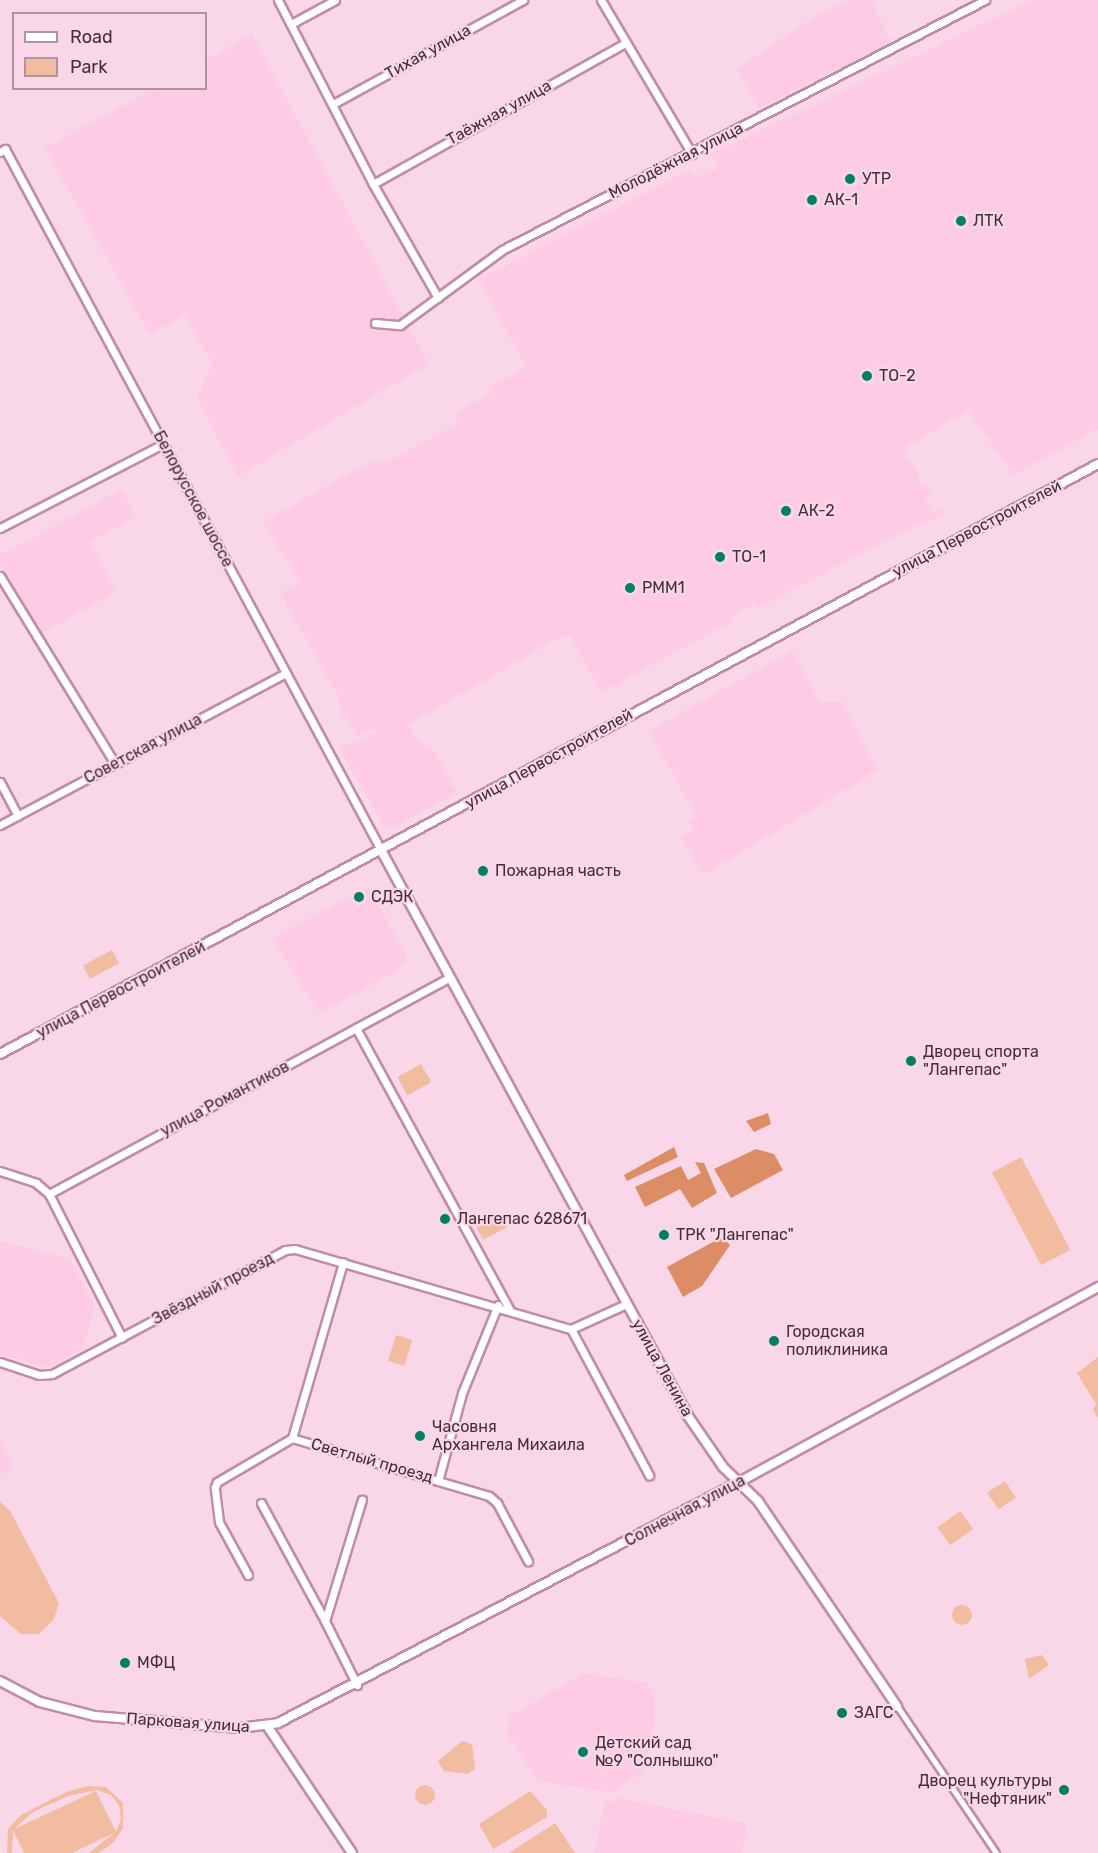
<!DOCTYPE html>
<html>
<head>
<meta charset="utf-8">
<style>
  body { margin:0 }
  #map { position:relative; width:1098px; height:1853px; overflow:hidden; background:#f9d7e8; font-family:Rubik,sans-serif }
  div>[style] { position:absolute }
  .built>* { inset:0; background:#fdcbe4 }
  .green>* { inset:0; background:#f2bca1; transform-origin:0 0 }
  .round { border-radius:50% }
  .forest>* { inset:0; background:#dd8d65 }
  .roads { filter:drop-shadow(2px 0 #c08ca7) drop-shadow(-2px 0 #c08ca7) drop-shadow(0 2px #c08ca7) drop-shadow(0 -2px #c08ca7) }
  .pedestrian>* { height:5px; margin:-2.5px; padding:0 2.5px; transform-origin:2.5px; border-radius:2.5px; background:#fff }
  .minor>* { height:7px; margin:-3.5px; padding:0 3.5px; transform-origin:3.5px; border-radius:3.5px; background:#fff }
  .tertiary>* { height:8px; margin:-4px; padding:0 4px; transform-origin:4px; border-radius:4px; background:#fff }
  .dots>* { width:16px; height:16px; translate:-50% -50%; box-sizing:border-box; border:3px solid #f9d7e8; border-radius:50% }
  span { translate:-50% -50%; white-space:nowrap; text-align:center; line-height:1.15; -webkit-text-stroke:4.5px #f9d7e8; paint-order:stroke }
  .street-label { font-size:16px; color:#432e39 }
  .poi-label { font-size:16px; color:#432e39 }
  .left { translate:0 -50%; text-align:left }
  .right { translate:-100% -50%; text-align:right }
  .legend { position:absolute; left:12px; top:12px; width:195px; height:78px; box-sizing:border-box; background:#f9d7e8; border:2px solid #b093a2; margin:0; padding:8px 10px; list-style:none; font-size:18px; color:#432e39 }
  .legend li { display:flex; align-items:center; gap:12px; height:30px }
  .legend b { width:30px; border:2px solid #b093a2 }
</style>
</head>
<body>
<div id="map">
  <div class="built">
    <div style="clip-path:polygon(848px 0,871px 0,891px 42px,759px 108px,737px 69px,814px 17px)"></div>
    <div style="clip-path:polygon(1032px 0,1098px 0,1098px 429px,1013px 475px,968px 410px,903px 449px,918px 472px,920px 485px,925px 485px,931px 496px,925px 499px,932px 513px,941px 509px,944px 514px,892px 537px,757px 609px,754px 604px,730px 617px,732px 622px,627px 678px,618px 689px,615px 685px,601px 693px,570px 635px,560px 637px,408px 725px,417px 740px,432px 748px,457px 792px,394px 827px,383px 824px,338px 747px,377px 733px,374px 729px,358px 737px,348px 719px,344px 720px,337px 693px,279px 593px,301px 584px,263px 522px,351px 472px,378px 460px,381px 464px,458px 424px,454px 415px,491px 392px,489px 387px,526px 367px,479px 279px,689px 170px,694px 178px,718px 167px,711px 154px)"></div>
    <div style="clip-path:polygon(252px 34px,429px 364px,238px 476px,197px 399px,212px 363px,185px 315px,150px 335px,45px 148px,154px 89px,206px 88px,206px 60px)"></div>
    <div style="clip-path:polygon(123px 489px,136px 516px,91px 541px,116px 592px,40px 634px,0 564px,0 555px)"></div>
    <div style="clip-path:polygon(792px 651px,821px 703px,842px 701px,877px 771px,703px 875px,680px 837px,694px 830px,688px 820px,696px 816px,649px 731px)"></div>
    <div style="clip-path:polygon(369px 887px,407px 958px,400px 969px,324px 1011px,317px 1010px,272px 938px)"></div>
    <div style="clip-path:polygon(0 1241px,71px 1260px,95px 1308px,82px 1349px,47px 1368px,0 1354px)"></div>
    <div style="clip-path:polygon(0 1441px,13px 1468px,0 1475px)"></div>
    <div style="clip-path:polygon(584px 1673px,647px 1683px,655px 1693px,655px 1718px,643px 1772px,613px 1793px,538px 1781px,506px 1732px,510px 1716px)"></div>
    <div style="clip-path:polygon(619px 1798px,747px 1824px,742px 1853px,594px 1853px,605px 1800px,615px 1802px)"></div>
  </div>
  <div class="green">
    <div style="left:112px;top:950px;width:15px;height:33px;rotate:62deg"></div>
    <div style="left:421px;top:1064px;width:21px;height:27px;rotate:61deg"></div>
    <div style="left:1021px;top:1157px;width:105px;height:33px;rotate:62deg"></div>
    <div style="left:500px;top:1214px;width:15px;height:27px;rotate:62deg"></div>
    <div style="left:396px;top:1335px;width:17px;height:27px;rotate:17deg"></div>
    <div style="clip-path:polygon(1098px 1357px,1098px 1418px,1093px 1410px,1096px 1404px,1077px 1373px)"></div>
    <div style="left:1005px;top:1481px;width:20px;height:21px;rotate:57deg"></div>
    <div style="clip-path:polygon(0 1502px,10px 1511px,59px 1603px,54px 1619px,39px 1634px,21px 1634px,0 1616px)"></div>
    <div style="left:960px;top:1511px;width:22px;height:28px;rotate:54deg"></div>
    <div class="round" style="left:952px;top:1605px;width:20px;height:20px"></div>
    <div style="clip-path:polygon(1042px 1655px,1049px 1665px,1029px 1679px,1025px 1659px)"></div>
    <div style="clip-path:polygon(462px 1741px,472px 1744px,475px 1769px,468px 1774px,444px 1771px,438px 1761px)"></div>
    <div class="round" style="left:415px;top:1785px;width:20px;height:20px"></div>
    <div style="clip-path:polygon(evenodd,88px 1786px,106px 1787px,123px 1803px,123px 1828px,113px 1843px,98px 1853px,89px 1853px,114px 1833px,72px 1853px,24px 1853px,13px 1830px,12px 1853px,7px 1853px,8px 1829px,21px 1815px,66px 1792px,88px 1786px,97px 1790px,111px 1795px,119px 1805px,121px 1819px,116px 1832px,96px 1791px,14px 1829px,33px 1812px,68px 1796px,97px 1790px)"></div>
    <div style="clip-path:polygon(530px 1791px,547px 1810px,547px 1817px,493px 1849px,479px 1824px)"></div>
    <div style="clip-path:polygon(555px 1823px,575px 1853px,509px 1853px)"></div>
  </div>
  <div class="forest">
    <div style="clip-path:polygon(768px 1113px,771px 1124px,754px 1132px,746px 1121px)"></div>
    <div style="clip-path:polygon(674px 1147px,678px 1157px,627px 1181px,624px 1175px)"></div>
    <div style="clip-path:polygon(756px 1149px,774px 1154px,783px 1170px,731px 1198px,714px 1169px)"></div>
    <div style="clip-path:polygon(695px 1162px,704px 1163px,717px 1193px,692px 1208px,680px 1189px,645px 1207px,635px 1187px,681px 1166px,688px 1180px,701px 1173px)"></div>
    <div style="clip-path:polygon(722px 1237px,730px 1245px,713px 1270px,702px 1286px,683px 1297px,667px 1267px)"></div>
  </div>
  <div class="roads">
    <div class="pedestrian">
      <div style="left:897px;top:1706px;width:177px;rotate:56deg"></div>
    </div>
    <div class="minor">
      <div style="left:278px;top:0;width:207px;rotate:62.7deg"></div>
      <div style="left:373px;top:184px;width:131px;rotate:60.3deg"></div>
      <div style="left:601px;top:0;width:179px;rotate:59.4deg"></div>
      <div style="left:291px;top:24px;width:50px;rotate:-28.6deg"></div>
      <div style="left:333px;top:104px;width:217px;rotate:-28.7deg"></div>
      <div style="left:0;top:152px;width:6px;rotate:-31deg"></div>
      <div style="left:5px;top:149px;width:795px;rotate:61.79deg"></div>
      <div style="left:373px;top:184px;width:289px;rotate:-29.2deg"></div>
      <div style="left:375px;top:323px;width:25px;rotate:5deg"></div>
      <div style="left:400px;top:325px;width:127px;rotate:-36.3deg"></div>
      <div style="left:502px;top:250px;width:544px;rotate:-27.37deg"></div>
      <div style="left:0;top:528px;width:183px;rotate:-27.3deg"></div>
      <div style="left:0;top:576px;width:220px;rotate:58.5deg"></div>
      <div style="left:0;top:782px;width:38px;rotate:62deg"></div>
      <div style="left:0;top:825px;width:324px;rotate:-28deg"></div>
      <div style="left:356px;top:1028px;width:322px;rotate:61.4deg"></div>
      <div style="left:0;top:1171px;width:38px;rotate:18deg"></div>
      <div style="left:36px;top:1183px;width:17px;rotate:40deg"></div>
      <div style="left:49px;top:1194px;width:456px;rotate:-28.4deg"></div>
      <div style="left:49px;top:1194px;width:161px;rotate:63.1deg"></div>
      <div style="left:571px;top:1329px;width:166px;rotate:61.9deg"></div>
      <div style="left:0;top:1362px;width:41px;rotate:18.4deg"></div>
      <div style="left:39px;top:1375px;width:13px;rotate:-4deg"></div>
      <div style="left:52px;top:1374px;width:264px;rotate:-28deg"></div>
      <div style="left:285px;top:1250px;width:10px;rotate:-6deg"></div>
      <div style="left:295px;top:1249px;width:287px;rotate:16.2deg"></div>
      <div style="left:571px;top:1329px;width:60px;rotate:-24.4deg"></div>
      <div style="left:292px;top:1438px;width:183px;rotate:-73.8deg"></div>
      <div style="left:438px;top:1481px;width:91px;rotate:-74.7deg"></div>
      <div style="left:462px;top:1393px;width:95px;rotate:-67.8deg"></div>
      <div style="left:261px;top:1503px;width:134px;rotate:61.5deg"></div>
      <div style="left:248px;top:1575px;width:60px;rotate:-118.7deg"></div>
      <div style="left:219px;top:1522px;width:35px;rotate:-97deg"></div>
      <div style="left:215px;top:1487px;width:5px;rotate:-68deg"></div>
      <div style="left:217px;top:1482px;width:87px;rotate:-30.4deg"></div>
      <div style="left:292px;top:1438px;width:205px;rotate:16.4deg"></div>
      <div style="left:489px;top:1496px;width:11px;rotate:41deg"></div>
      <div style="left:497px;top:1503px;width:66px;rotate:61.9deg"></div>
      <div style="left:357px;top:1685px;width:72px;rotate:-116.6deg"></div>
      <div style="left:325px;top:1621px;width:127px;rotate:-73.1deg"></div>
    </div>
    <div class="tertiary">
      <div style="left:381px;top:850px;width:644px;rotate:61.52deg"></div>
      <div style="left:688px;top:1416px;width:62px;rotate:55.5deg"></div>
      <div style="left:723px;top:1467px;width:49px;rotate:44.2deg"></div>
      <div style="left:758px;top:1501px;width:248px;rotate:55.9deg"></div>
      <div style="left:0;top:1054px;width:1246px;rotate:-28.25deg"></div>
      <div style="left:0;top:1681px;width:45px;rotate:27.7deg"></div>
      <div style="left:40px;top:1702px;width:57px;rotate:14.3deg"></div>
      <div style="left:95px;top:1716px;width:144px;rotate:4.8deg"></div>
      <div style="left:239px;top:1728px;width:39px;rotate:-7deg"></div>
      <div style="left:278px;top:1723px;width:520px;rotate:-27.6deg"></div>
      <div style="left:739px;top:1482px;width:409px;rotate:-28.5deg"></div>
      <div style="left:268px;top:1727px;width:151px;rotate:56.3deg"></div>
    </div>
  </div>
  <div class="dots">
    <div style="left:850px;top:179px;background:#027f5f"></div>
    <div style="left:812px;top:200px;background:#027f5f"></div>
    <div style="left:961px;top:221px;background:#027f5f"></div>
    <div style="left:867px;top:376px;background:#027f5f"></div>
    <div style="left:786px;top:511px;background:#027f5f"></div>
    <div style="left:720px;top:557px;background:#027f5f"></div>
    <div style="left:630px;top:588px;background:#027f5f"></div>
    <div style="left:483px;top:871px;background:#027f5f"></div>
    <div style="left:359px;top:897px;background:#027f5f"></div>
    <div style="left:911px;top:1061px;background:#027f5f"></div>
    <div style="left:445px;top:1219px;background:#027f5f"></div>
    <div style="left:664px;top:1235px;background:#027f5f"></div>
    <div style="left:774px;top:1341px;background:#027f5f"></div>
    <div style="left:420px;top:1436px;background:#027f5f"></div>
    <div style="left:125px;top:1663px;background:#027f5f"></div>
    <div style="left:842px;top:1713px;background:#027f5f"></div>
    <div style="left:583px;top:1752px;background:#027f5f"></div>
    <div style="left:1064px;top:1790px;background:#027f5f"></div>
  </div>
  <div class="street-label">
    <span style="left:428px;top:52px;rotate:-29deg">Тихая улица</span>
    <span style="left:499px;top:113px;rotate:-29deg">Таёжная улица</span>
    <span style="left:676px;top:161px;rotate:-27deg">Молодёжная улица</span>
    <span style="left:193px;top:499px;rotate:62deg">Белорусское шоссе</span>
    <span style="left:977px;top:529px;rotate:-28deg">улица Первостроителей</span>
    <span style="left:143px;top:749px;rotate:-28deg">Советская улица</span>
    <span style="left:549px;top:759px;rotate:-29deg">улица Первостроителей</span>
    <span style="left:121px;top:990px;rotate:-28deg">улица Первостроителей</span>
    <span style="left:225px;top:1099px;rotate:-28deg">улица Романтиков</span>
    <span style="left:213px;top:1289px;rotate:-28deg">Звёздный проезд</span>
    <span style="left:662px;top:1368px;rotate:61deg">улица Ленина</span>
    <span style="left:372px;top:1461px;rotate:16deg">Светлый проезд</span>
    <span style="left:685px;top:1511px;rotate:-28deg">Солнечная улица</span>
    <span style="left:188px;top:1723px;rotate:4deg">Парковая улица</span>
  </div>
  <div class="poi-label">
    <span class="left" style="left:862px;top:179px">УТР</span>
    <span class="left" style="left:824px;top:200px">АК-1</span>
    <span class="left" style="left:973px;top:221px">ЛТК</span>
    <span class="left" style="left:879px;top:376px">ТО-2</span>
    <span class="left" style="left:798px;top:511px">АК-2</span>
    <span class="left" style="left:732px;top:557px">ТО-1</span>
    <span class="left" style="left:642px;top:588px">РММ1</span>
    <span class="left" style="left:495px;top:871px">Пожарная часть</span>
    <span class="left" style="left:371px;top:897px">СДЭК</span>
    <span class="left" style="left:923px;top:1061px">Дворец спорта<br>"Лангепас"</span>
    <span class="left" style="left:457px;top:1219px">Лангепас 628671</span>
    <span class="left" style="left:676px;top:1235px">ТРК "Лангепас"</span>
    <span class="left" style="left:786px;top:1341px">Городская<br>поликлиника</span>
    <span class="left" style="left:432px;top:1436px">Часовня<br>Архангела Михаила</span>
    <span class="left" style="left:137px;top:1663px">МФЦ</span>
    <span class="left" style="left:854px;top:1713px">ЗАГС</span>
    <span class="left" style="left:595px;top:1752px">Детский сад<br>№9 "Солнышко"</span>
    <span class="right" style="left:1052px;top:1790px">Дворец культуры<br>"Нефтяник"</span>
  </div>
  <ul class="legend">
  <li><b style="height:8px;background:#fff"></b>Road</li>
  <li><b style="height:16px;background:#f2bca1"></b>Park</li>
  </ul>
</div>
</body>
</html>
